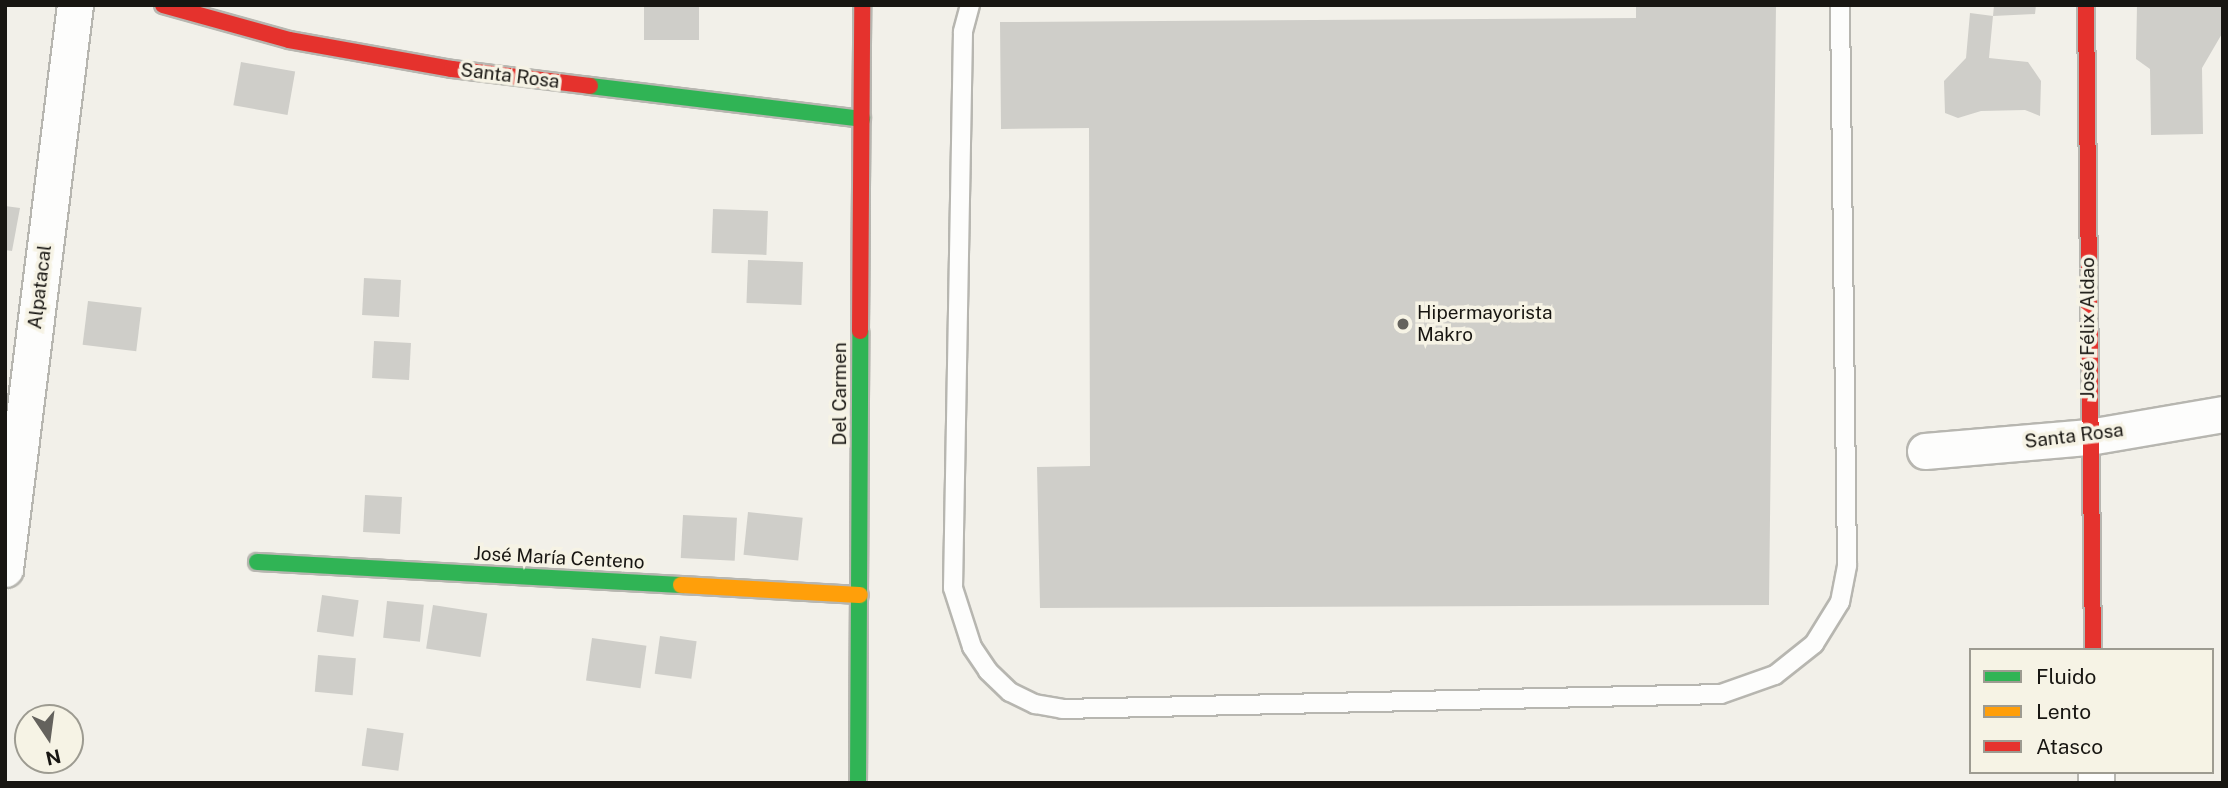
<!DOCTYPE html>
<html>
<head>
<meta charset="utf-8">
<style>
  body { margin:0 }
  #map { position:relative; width:2228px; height:788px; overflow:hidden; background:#f2f0e9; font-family:"Public Sans",sans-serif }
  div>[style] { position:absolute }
  .building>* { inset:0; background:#cfcec9; transform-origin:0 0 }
  .roads { filter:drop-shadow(2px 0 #b7b6b0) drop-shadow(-2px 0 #b7b6b0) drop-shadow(0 2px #b7b6b0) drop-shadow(0 -2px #b7b6b0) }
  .lane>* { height:18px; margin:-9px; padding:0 9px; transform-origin:9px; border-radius:9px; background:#fdfdfc }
  .street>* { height:35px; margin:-17.5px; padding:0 17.5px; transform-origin:17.5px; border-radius:17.5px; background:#fdfdfc }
  .fast>* { height:16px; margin:-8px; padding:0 8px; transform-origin:8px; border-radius:8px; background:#30b455 }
  .slow>* { height:16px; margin:-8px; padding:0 8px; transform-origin:8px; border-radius:8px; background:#ff9f0a }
  .jam>* { height:16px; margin:-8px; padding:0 8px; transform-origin:8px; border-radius:8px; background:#e5322d }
  .dots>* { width:19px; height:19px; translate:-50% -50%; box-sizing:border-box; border:4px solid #f6f3e5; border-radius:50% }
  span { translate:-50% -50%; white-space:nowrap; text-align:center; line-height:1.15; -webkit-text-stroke:7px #f6f3e5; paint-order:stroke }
  .street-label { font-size:19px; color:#181612 }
  .poi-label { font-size:19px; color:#181612 }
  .left { translate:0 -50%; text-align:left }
  .frame { position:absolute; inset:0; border:7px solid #181612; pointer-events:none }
  .legend { position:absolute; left:1969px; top:648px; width:245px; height:126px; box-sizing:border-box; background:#f6f3e5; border:2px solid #9d9b91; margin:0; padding:9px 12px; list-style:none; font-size:21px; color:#181612 }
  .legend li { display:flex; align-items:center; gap:14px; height:35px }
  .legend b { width:35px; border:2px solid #9d9b91 }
  .north { position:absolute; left:14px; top:704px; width:70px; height:70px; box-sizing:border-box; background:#f6f3e5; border:2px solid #9d9b91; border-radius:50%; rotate:167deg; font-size:19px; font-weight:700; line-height:28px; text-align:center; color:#181612 }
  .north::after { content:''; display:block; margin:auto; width:24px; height:32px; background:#64625d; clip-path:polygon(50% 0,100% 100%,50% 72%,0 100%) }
</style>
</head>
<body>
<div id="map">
  <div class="building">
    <div style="left:644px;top:5px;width:55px;height:35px"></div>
    <div style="clip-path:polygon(1636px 5px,1776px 5px,1769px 605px,1040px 608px,1037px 467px,1090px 466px,1089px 128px,1001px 129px,1000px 22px,1636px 18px)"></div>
    <div style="clip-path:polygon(1994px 5px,2036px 5px,2035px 14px,1993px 16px,1989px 58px,2028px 62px,2041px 81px,2040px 116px,2025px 110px,1981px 111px,1958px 118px,1945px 113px,1944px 81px,1966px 58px,1970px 13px,1993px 16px)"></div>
    <div style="clip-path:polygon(2137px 5px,2223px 5px,2223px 32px,2202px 68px,2203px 134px,2151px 135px,2150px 69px,2136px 59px)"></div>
    <div style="left:241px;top:62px;width:55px;height:44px;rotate:10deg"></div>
    <div style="clip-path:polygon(5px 206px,20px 208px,12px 251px,5px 250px)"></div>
    <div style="left:713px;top:209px;width:55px;height:44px;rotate:2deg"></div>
    <div style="left:748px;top:260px;width:55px;height:43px;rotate:2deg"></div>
    <div style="left:364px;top:278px;width:37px;height:37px;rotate:3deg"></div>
    <div style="left:88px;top:301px;width:54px;height:44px;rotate:7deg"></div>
    <div style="left:374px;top:341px;width:37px;height:37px;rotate:3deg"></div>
    <div style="left:365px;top:495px;width:37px;height:37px;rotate:3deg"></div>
    <div style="left:748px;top:512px;width:55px;height:43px;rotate:6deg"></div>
    <div style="left:683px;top:515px;width:54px;height:43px;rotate:3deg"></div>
    <div style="left:322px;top:595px;width:37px;height:37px;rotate:8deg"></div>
    <div style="left:387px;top:601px;width:37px;height:37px;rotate:6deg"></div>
    <div style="left:433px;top:605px;width:55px;height:44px;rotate:9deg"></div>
    <div style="left:660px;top:636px;width:37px;height:38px;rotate:8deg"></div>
    <div style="left:592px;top:638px;width:55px;height:43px;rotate:8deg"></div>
    <div style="left:318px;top:655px;width:38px;height:37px;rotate:5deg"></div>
    <div style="left:367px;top:728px;width:37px;height:38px;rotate:8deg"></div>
  </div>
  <div class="roads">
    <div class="lane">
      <div style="left:970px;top:5px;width:28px;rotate:105deg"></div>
      <div style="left:963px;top:32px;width:556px;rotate:91.03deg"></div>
      <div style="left:953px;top:588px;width:62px;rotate:72.1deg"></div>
      <div style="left:972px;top:647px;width:29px;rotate:56deg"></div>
      <div style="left:988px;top:671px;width:30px;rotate:44deg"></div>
      <div style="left:1010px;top:692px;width:28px;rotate:26deg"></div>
      <div style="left:1035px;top:704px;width:27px;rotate:10deg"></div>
      <div style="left:1062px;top:709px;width:659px;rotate:-1.3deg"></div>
      <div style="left:1721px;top:694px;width:57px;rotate:-19.4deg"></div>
      <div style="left:1775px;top:675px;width:50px;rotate:-38.5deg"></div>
      <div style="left:1814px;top:644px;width:49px;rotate:-58.2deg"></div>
      <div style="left:1840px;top:602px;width:38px;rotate:-79deg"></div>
      <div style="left:1847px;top:565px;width:560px;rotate:-90.72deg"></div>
    </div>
    <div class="street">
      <div style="left:1925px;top:451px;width:165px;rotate:-4.9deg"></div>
      <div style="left:2089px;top:437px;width:136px;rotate:-9.7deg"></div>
      <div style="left:5px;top:569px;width:568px;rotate:-82.93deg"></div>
      <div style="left:2096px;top:772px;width:11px;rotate:90deg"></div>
    </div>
    <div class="fast">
      <div style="left:590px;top:86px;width:274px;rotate:6.9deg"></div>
      <div style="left:257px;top:562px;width:425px;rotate:3.1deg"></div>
      <div style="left:858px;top:783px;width:452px;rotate:-89.7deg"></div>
    </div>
    <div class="slow">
      <div style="left:681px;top:585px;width:179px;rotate:3.2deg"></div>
    </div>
    <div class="jam">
      <div style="left:163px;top:5px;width:131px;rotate:15.5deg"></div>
      <div style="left:289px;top:40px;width:166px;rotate:10.1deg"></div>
      <div style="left:452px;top:69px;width:139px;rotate:7deg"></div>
      <div style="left:2086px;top:5px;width:645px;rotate:89.38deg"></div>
      <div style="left:860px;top:331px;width:326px;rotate:-89.6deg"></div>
    </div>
  </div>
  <div class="dots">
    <div style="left:1403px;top:324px;background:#64625d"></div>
  </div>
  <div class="street-label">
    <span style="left:510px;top:76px;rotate:7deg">Santa Rosa</span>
    <span style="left:40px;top:287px;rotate:-83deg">Alpatacal</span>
    <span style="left:2088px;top:328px;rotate:-90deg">José Félix Aldao</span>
    <span style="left:840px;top:394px;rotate:-90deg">Del Carmen</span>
    <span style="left:2074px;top:436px;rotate:-7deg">Santa Rosa</span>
    <span style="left:559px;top:558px;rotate:3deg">José María Centeno</span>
  </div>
  <div class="poi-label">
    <span class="left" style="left:1417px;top:324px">Hipermayorista<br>Makro</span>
  </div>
  <div class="frame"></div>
  <ul class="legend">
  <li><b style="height:9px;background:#30b455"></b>Fluido</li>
  <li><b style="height:9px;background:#ff9f0a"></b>Lento</li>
  <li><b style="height:9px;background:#e5322d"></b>Atasco</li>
  </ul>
  <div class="north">N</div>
</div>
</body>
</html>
